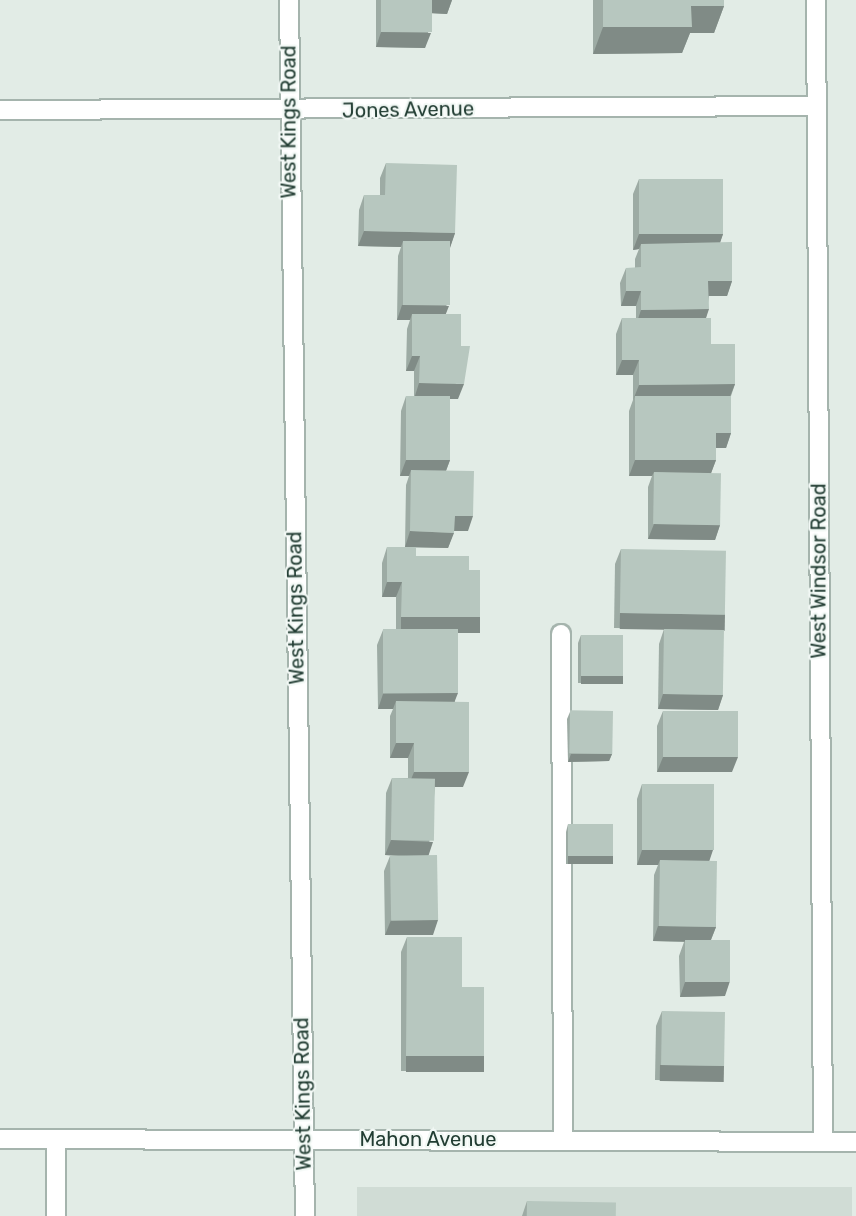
<!DOCTYPE html>
<html>
<head>
<meta charset="utf-8">
<style>
  body { margin:0 }
  #map { position:relative; width:856px; height:1216px; overflow:hidden; background:#e2ece6; font-family:Rubik,sans-serif }
  div>[style] { position:absolute }
  .built>* { inset:0; background:#d0dcd5; transform-origin:0 0 }
  .roads { filter:drop-shadow(2px 0 #a5b4ad) drop-shadow(-2px 0 #a5b4ad) drop-shadow(0 2px #a5b4ad) drop-shadow(0 -2px #a5b4ad) }
  .service>* { height:18px; margin:-9px; padding:0 9px; transform-origin:9px; border-radius:9px; background:#fff }
  .minor>* { height:18px; margin:-9px; padding:0 9px; transform-origin:9px; border-radius:9px; background:#fff }
  .wall>* { inset:0; background:#9daba4 }
  .shaded-wall>* { inset:0; background:#808b86; transform-origin:0 0 }
  .building>* { inset:0; background:#b7c7bf; transform-origin:0 0 }
  span { translate:-50% -50%; white-space:nowrap; text-align:center; line-height:1.15; -webkit-text-stroke:4.5px #f2f8f5; paint-order:stroke }
  .street-label { font-size:20px; color:#223d33 }
</style>
</head>
<body>
<div id="map">
  <div class="built">
    <div style="left:852px;top:1187px;width:29px;height:495px;rotate:90deg"></div>
  </div>
  <div class="roads">
    <div class="service">
      <div style="left:561px;top:634px;width:505px;rotate:89.77deg"></div>
      <div style="left:56px;top:1216px;width:76px;rotate:-90deg"></div>
    </div>
    <div class="minor">
      <div style="left:289px;top:0;width:1216px;rotate:89.25deg"></div>
      <div style="left:816px;top:0;width:1141px;rotate:89.65deg"></div>
      <div style="left:0;top:110px;width:815px;rotate:-0.28deg"></div>
      <div style="left:0;top:1139px;width:856px;rotate:0.2deg"></div>
    </div>
  </div>
  <div class="wall">
    <div style="clip-path:polygon(376px 0,452px 0,447px 14px,432px 13px,425px 48px,376px 47px)"></div>
    <div style="clip-path:polygon(593px 0,724px 0,724px 6px,714px 33px,690px 33px,682px 53px,593px 54px)"></div>
    <div style="clip-path:polygon(386px 163px,455px 233px,450px 247px,446px 314px,458px 399px,450px 399px,450px 460px,446px 471px,468px 531px,454px 531px,448px 548px,405px 547px,406px 485px,409px 476px,400px 476px,401px 411px,406px 396px,414px 396px,414px 371px,406px 371px,407px 329px,410px 320px,397px 320px,398px 256px,401px 247px,358px 246px,359px 210px,364px 195px,380px 195px,380px 178px)"></div>
    <div style="clip-path:polygon(639px 179px,723px 234px,720px 242px,732px 281px,727px 296px,709px 296px,706px 318px,711px 344px,735px 384px,731px 396px,731px 433px,726px 448px,716px 448px,716px 460px,711px 473px,720px 525px,715px 540px,648px 539px,648px 487px,652px 476px,629px 476px,629px 411px,633px 400px,633px 375px,616px 375px,616px 334px,622px 318px,636px 318px,636px 306px,621px 306px,620px 283px,626px 268px,635px 268px,635px 259px,639px 249px,633px 250px,633px 194px)"></div>
    <div style="clip-path:polygon(387px 547px,416px 556px,469px 570px,480px 617px,474px 632px,458px 632px,455px 702px,463px 787px,435px 787px,428px 855px,433px 935px,385px 935px,384px 871px,390px 856px,399px 856px,385px 855px,386px 793px,392px 778px,408px 778px,408px 758px,390px 758px,390px 716px,393px 709px,378px 709px,377px 645px,383px 630px,396px 630px,396px 597px,382px 597px,382px 563px)"></div>
    <div style="clip-path:polygon(621px 549px,725px 614px,720px 629px,614px 628px,615px 564px)"></div>
    <div style="clip-path:polygon(664px 629px,723px 695px,718px 710px,658px 709px,659px 644px)"></div>
    <div style="clip-path:polygon(581px 635px,620px 683px,578px 683px,578px 643px)"></div>
    <div style="clip-path:polygon(663px 711px,732px 772px,657px 772px,657px 726px)"></div>
    <div style="clip-path:polygon(570px 712px,612px 754px,609px 761px,568px 762px,567px 719px)"></div>
    <div style="clip-path:polygon(642px 784px,709px 861px,716px 927px,711px 940px,725px 996px,680px 997px,679px 956px,684px 942px,653px 941px,654px 875px,658px 865px,637px 865px,637px 799px)"></div>
    <div style="clip-path:polygon(568px 824px,611px 864px,566px 864px,566px 832px)"></div>
    <div style="clip-path:polygon(407px 937px,462px 987px,478px 1071px,401px 1071px,401px 952px)"></div>
    <div style="clip-path:polygon(662px 1011px,724px 1066px,719px 1081px,655px 1080px,656px 1026px)"></div>
    <div style="clip-path:polygon(527px 1201px,616px 1216px,522px 1216px)"></div>
  </div>
  <div class="shaded-wall">
    <div style="clip-path:polygon(432px 0,452px 0,447px 14px,427px 13px)"></div>
    <div style="clip-path:polygon(691px 6px,724px 6px,714px 33px,690px 33px,682px 53px,593px 54px,603px 27px)"></div>
    <div style="clip-path:polygon(381px 32px,431px 33px,425px 48px,376px 47px)"></div>
    <div style="clip-path:polygon(364px 231px,455px 233px,450px 248px,403px 241px,401px 247px,358px 246px)"></div>
    <div style="clip-path:polygon(639px 234px,723px 234px,718px 249px,641px 244px,639px 249px,633px 250px)"></div>
    <div style="clip-path:polygon(708px 281px,732px 281px,727px 296px,703px 296px)"></div>
    <div style="clip-path:polygon(626px 291px,641px 291px,636px 306px,621px 306px)"></div>
    <div style="clip-path:polygon(402px 305px,449px 306px,443px 321px,412px 314px,410px 320px,397px 320px)"></div>
    <div style="clip-path:polygon(709px 309px,704px 324px,636px 325px,641px 310px)"></div>
    <div style="clip-path:polygon(412px 356px,420px 356px,414px 371px,406px 371px)"></div>
    <div style="clip-path:polygon(622px 360px,639px 360px,633px 375px,616px 375px)"></div>
    <div style="clip-path:polygon(419px 383px,464px 384px,458px 399px,414px 399px)"></div>
    <div style="clip-path:polygon(735px 384px,729px 399px,635px 396px,633px 400px,639px 385px)"></div>
    <div style="clip-path:polygon(716px 433px,731px 433px,726px 448px,710px 448px)"></div>
    <div style="clip-path:polygon(406px 460px,450px 460px,444px 476px,411px 470px,409px 476px,400px 476px)"></div>
    <div style="clip-path:polygon(635px 460px,716px 460px,710px 476px,654px 472px,652px 476px,629px 476px)"></div>
    <div style="clip-path:polygon(455px 516px,473px 516px,468px 531px,449px 531px)"></div>
    <div style="clip-path:polygon(654px 524px,720px 525px,715px 540px,648px 539px)"></div>
    <div style="clip-path:polygon(410px 531px,454px 533px,448px 548px,405px 547px)"></div>
    <div style="clip-path:polygon(387px 582px,402px 582px,396px 597px,382px 597px)"></div>
    <div style="left:620px;top:613px;width:105px;height:16px;rotate:1deg"></div>
    <div style="left:401px;top:617px;width:79px;height:16px"></div>
    <div style="left:581px;top:676px;width:42px;height:8px"></div>
    <div style="clip-path:polygon(458px 693px,452px 708px,396px 701px,393px 709px,378px 709px,383px 694px)"></div>
    <div style="clip-path:polygon(663px 694px,723px 695px,718px 710px,658px 709px)"></div>
    <div style="clip-path:polygon(396px 743px,414px 743px,408px 758px,390px 758px)"></div>
    <div style="clip-path:polygon(571px 754px,612px 754px,609px 761px,568px 762px)"></div>
    <div style="clip-path:polygon(663px 757px,738px 757px,732px 772px,657px 772px)"></div>
    <div style="clip-path:polygon(414px 772px,469px 772px,463px 787px,408px 787px)"></div>
    <div style="clip-path:polygon(391px 840px,433px 842px,428px 857px,385px 855px)"></div>
    <div style="clip-path:polygon(642px 850px,713px 850px,708px 865px,660px 860px,658px 865px,637px 865px)"></div>
    <div style="left:568px;top:856px;width:45px;height:8px"></div>
    <div style="clip-path:polygon(391px 920px,438px 920px,433px 935px,385px 935px)"></div>
    <div style="clip-path:polygon(658px 926px,716px 927px,710px 942px,653px 941px)"></div>
    <div style="clip-path:polygon(730px 981px,725px 996px,680px 997px,685px 982px)"></div>
    <div style="left:406px;top:1056px;width:78px;height:16px"></div>
    <div style="left:660px;top:1065px;width:64px;height:16px;rotate:1deg"></div>
  </div>
  <div class="building">
    <div style="left:381px;top:0;width:51px;height:32px"></div>
    <div style="clip-path:polygon(603px 0,724px 0,724px 6px,691px 6px,692px 27px,603px 27px)"></div>
    <div style="clip-path:polygon(386px 163px,457px 165px,455px 233px,364px 231px,364px 195px,385px 195px)"></div>
    <div style="left:639px;top:179px;width:84px;height:55px"></div>
    <div style="left:403px;top:241px;width:47px;height:64px"></div>
    <div style="clip-path:polygon(732px 242px,732px 281px,708px 281px,709px 309px,641px 310px,641px 291px,626px 291px,626px 268px,641px 267px,641px 244px)"></div>
    <div style="clip-path:polygon(412px 314px,461px 314px,461px 346px,470px 346px,464px 384px,419px 383px,420px 356px,412px 356px)"></div>
    <div style="clip-path:polygon(622px 318px,711px 318px,711px 344px,735px 344px,735px 384px,639px 385px,639px 360px,622px 360px)"></div>
    <div style="left:406px;top:396px;width:44px;height:64px"></div>
    <div style="clip-path:polygon(635px 396px,731px 396px,731px 433px,716px 433px,716px 460px,635px 460px)"></div>
    <div style="clip-path:polygon(411px 470px,474px 471px,473px 516px,455px 516px,454px 533px,410px 531px)"></div>
    <div style="left:654px;top:472px;width:67px;height:52px;rotate:1deg"></div>
    <div style="clip-path:polygon(387px 547px,416px 547px,416px 556px,469px 556px,469px 570px,480px 570px,480px 617px,401px 617px,402px 582px,387px 582px)"></div>
    <div style="left:621px;top:549px;width:105px;height:64px;rotate:1deg"></div>
    <div style="left:458px;top:629px;width:64px;height:75px;rotate:90deg"></div>
    <div style="left:664px;top:629px;width:60px;height:65px;rotate:1deg"></div>
    <div style="left:581px;top:635px;width:42px;height:41px"></div>
    <div style="clip-path:polygon(396px 701px,469px 702px,469px 772px,414px 772px,414px 743px,396px 743px)"></div>
    <div style="left:613px;top:711px;width:43px;height:43px;rotate:91deg"></div>
    <div style="left:663px;top:711px;width:75px;height:46px"></div>
    <div style="left:392px;top:778px;width:43px;height:62px;rotate:1deg"></div>
    <div style="left:642px;top:784px;width:72px;height:66px"></div>
    <div style="left:568px;top:824px;width:45px;height:32px"></div>
    <div style="left:437px;top:855px;width:65px;height:47px;rotate:89deg"></div>
    <div style="left:660px;top:860px;width:57px;height:66px;rotate:1deg"></div>
    <div style="clip-path:polygon(407px 937px,462px 937px,462px 987px,484px 987px,484px 1056px,406px 1056px)"></div>
    <div style="left:685px;top:940px;width:45px;height:42px"></div>
    <div style="left:662px;top:1011px;width:63px;height:54px;rotate:1deg"></div>
    <div style="left:527px;top:1201px;width:89px;height:15px;rotate:1deg"></div>
  </div>
  <div class="street-label">
    <span style="left:408px;top:110px;rotate:-1deg">Jones Avenue</span>
    <span style="left:289px;top:122px;rotate:-90deg">West Kings Road</span>
    <span style="left:819px;top:571px;rotate:-90deg">West Windsor Road</span>
    <span style="left:296px;top:608px;rotate:-91deg">West Kings Road</span>
    <span style="left:303px;top:1094px;rotate:-91deg">West Kings Road</span>
    <span style="left:428px;top:1139px">Mahon Avenue</span>
  </div>
</div>
</body>
</html>
